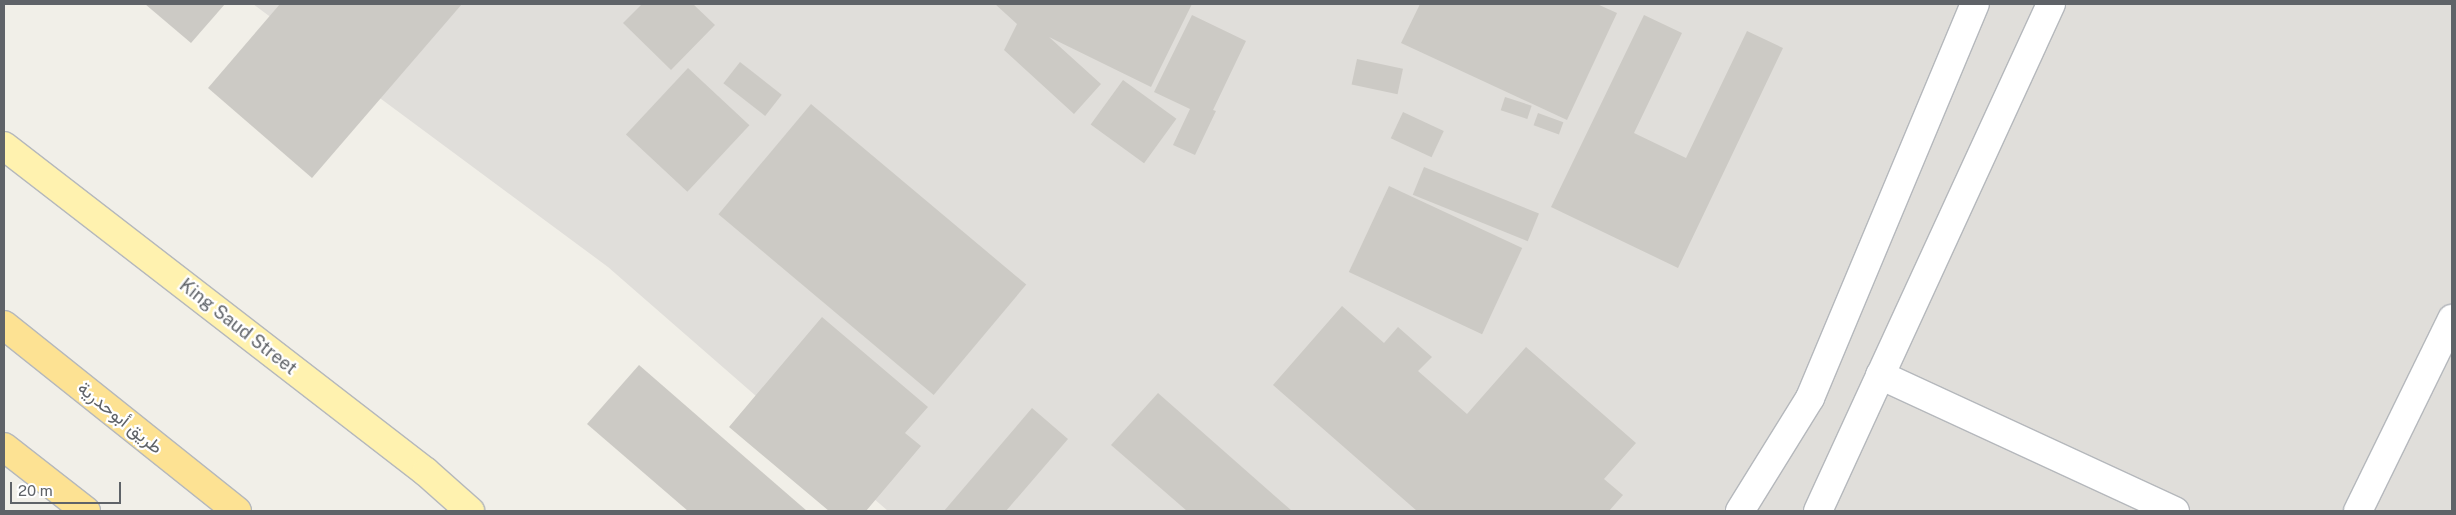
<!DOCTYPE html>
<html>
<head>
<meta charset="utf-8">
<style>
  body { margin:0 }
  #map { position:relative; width:2456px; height:515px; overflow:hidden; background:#f1efe8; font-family:"Public Sans",Vazirmatn,sans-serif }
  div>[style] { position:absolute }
  .industrial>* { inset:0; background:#e0deda }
  .building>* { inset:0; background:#cccac5; transform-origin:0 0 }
  .roads { filter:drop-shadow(1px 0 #b5b8bc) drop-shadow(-1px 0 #b5b8bc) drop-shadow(0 1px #b5b8bc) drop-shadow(0 -1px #b5b8bc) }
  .minor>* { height:28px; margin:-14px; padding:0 14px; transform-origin:14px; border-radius:14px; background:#fff }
  .tertiary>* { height:28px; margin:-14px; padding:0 14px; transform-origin:14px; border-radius:14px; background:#fff }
  .primary>* { height:28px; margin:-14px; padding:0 14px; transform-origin:14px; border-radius:14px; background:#fff2af }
  .motorway>* { height:28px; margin:-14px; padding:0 14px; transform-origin:14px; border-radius:14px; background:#fde293 }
  span { translate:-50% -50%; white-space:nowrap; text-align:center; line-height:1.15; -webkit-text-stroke:4.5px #fff; paint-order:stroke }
  .street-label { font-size:18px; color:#5f6368 }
  .frame { position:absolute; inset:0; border:5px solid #5f6368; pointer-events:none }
  .scale { position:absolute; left:10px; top:482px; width:111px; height:22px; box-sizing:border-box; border:2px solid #5f6368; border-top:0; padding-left:6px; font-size:15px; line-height:18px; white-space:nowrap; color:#5f6368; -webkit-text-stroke:4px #fff; paint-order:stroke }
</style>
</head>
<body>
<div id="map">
  <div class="industrial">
    <div style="clip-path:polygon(253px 4px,2452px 4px,2452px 511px,888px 511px,608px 267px)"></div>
  </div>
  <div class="building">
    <div style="clip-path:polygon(145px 4px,225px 4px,191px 43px)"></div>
    <div style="clip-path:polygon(280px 4px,462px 4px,312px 178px,208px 88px)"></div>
    <div style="clip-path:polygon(642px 4px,693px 4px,715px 25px,671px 70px,623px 23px)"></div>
    <div style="clip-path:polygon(995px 4px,1192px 4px,1151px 87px,1049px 37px,1101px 84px,1074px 114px,1004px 50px,1017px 24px)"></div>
    <div style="clip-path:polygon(1420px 4px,1597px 4px,1617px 13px,1567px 120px,1401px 43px)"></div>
    <div style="clip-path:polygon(1192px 15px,1246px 41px,1213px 110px,1216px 111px,1195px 155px,1173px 145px,1190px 109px,1154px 92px)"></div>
    <div style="clip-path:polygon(1644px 15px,1682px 33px,1634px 133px,1686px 158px,1747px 31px,1783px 48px,1678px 268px,1551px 207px)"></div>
    <div style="left:1357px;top:59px;width:47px;height:26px;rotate:12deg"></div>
    <div style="left:740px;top:62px;width:53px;height:27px;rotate:38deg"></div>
    <div style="left:688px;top:68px;width:84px;height:91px;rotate:43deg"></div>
    <div style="left:1123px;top:80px;width:66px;height:55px;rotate:36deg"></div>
    <div style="left:1505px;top:97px;width:28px;height:14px;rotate:18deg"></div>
    <div style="left:811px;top:104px;width:281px;height:144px;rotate:40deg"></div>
    <div style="left:1403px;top:112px;width:45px;height:29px;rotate:25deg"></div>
    <div style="left:1538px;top:113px;width:27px;height:13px;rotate:20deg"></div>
    <div style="left:1424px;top:167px;width:124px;height:30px;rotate:22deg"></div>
    <div style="left:1389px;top:186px;width:147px;height:95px;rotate:25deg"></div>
    <div style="clip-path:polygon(1342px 306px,1384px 343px,1398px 327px,1432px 357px,1418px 371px,1467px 414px,1526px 347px,1636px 443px,1604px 479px,1623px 495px,1609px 511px,1417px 511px,1273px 385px)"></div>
    <div style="clip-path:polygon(822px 317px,928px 407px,905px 433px,921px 446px,866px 511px,829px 511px,729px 427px)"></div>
    <div style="clip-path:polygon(639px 365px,807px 511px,688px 511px,587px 424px)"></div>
    <div style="clip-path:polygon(1158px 393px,1292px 511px,1187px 511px,1111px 445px)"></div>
    <div style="clip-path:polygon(1032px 408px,1068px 439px,1006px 511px,944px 511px)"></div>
  </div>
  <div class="roads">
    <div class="minor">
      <div style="left:1880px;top:375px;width:325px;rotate:24.8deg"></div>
      <div style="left:2358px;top:511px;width:214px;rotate:-63.9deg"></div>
    </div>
    <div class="tertiary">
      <div style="left:1740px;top:511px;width:133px;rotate:-58.2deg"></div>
      <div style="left:1810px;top:398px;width:427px;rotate:-67.3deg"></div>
      <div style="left:1818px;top:511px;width:558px;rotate:-65.32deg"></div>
    </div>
    <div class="primary">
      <div style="left:4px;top:146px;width:533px;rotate:37.69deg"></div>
      <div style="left:426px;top:472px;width:59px;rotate:41.6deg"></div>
    </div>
    <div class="motorway">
      <div style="left:4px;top:325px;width:298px;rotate:38.6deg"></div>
      <div style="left:4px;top:447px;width:104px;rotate:38deg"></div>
    </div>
  </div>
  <div class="street-label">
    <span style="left:238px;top:327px;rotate:38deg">King Saud Street</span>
    <span style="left:120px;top:418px;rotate:39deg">طريق أبوحدرية</span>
  </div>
  <div class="frame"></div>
  <div class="scale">20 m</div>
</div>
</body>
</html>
